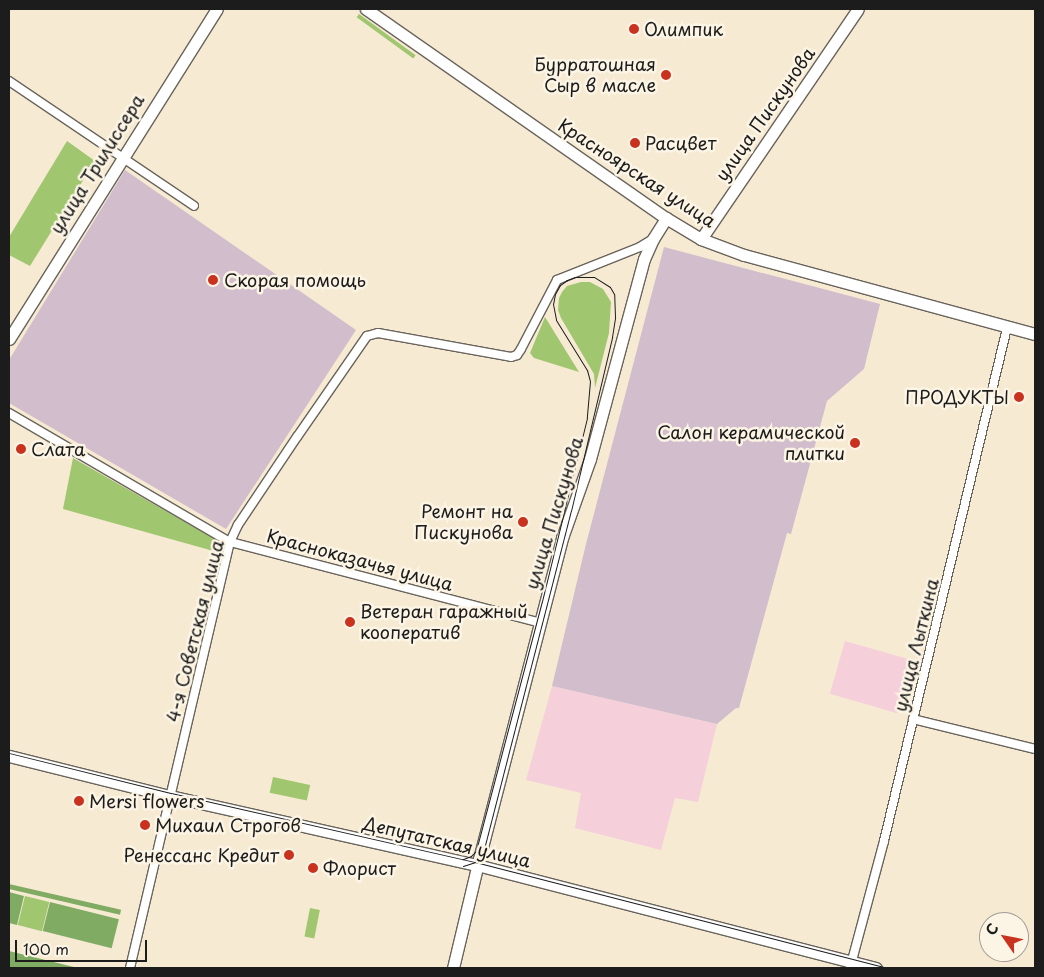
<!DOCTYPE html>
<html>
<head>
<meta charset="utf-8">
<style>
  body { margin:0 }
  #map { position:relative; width:1044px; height:977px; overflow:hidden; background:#f7ead3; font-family:"Playpen Sans",sans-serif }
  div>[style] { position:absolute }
  .built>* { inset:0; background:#f5cfda; transform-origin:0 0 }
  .industrial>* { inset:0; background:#d1bdcb }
  .green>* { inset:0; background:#a0c670; transform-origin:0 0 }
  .forest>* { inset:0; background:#80ab62; transform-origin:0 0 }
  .roads { filter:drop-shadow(1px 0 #69645c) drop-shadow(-1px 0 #69645c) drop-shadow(0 1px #69645c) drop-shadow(0 -1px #69645c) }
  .street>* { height:8px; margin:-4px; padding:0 4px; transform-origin:4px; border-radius:4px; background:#fff }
  .secondary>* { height:11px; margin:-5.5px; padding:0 5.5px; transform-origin:5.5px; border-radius:5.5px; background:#fff }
  .tram>* { height:1px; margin:-0.5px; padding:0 0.5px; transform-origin:0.5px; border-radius:0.5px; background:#1c1c1c }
  .dots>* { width:14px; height:14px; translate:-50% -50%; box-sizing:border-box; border:2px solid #fcf5e5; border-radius:50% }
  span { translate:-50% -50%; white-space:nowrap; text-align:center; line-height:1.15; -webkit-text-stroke:5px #fcf5e5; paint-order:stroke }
  .poi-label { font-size:18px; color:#1c1c1c }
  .left { translate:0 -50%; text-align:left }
  .right { translate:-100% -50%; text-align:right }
  .street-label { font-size:18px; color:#1c1c1c }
  .frame { position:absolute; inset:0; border:10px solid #1c1c1c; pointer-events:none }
  .north { position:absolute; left:979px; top:912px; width:50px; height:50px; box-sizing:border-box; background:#fcf5e5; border:1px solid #a29e95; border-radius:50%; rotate:303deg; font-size:14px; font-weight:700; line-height:20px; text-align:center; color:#1c1c1c }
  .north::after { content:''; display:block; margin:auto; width:18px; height:22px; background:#c8321e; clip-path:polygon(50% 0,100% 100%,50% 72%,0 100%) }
  .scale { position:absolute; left:15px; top:940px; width:132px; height:22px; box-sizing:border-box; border:2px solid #1c1c1c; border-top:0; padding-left:6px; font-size:15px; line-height:18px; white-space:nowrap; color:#1c1c1c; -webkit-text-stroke:4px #fcf5e5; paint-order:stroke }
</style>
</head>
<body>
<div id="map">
  <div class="built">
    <div style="left:845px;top:641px;width:70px;height:55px;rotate:16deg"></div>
    <div style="clip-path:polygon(552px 686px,717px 724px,698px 802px,675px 798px,661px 850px,575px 828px,581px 793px,526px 780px)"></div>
  </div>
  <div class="industrial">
    <div style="clip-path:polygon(125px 170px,356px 330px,226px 529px,9px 403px,9px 360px)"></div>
    <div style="clip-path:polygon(664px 247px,880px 304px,864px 369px,827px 401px,791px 534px,787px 533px,739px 708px,736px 708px,717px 724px,552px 686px,586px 544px)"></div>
  </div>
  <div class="green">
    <div style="left:359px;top:14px;width:70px;height:4px;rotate:36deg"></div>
    <div style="clip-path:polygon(67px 141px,95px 161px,30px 266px,9px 255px,9px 237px)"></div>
    <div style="clip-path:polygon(581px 282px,590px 282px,603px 289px,611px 302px,609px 333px,595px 388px,594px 374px,561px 318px,558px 310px,559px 298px,562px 292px,567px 286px)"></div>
    <div style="clip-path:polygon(545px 317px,579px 372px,534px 358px,530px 353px)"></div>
    <div style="clip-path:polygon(73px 458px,220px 542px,217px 552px,63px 509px)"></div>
    <div style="left:273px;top:777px;width:38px;height:16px;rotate:12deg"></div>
    <div style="left:25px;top:896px;width:25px;height:30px;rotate:14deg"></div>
    <div style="left:310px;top:908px;width:10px;height:29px;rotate:11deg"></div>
  </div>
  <div class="forest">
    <div style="left:9px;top:884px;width:115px;height:5px;rotate:13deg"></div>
    <div style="clip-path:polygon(9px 892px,24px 896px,17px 925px,9px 923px)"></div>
    <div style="left:50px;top:902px;width:71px;height:30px;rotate:14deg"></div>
    <div style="clip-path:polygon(9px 951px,78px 968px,9px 968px)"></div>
  </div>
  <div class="roads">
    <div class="street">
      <div style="left:9px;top:81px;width:223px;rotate:34deg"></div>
      <div style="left:9px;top:413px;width:256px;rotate:30.3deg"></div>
      <div style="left:230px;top:542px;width:320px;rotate:14.6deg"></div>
      <div style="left:913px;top:719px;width:126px;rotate:13.8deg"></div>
      <div style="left:130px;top:968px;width:438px;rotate:-76.8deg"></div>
      <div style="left:230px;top:542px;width:19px;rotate:-65deg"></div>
      <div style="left:238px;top:525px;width:106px;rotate:-56.2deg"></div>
      <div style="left:297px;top:437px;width:123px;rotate:-55.3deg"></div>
      <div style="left:367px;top:336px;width:11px;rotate:-15deg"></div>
      <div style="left:378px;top:333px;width:135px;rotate:10.2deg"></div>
      <div style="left:511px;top:357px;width:6px;rotate:-18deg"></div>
      <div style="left:517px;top:355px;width:7px;rotate:-56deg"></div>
      <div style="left:521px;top:349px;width:78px;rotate:-62.4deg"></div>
      <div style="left:557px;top:280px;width:89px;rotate:-21.7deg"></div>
      <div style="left:640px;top:247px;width:13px;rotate:-32deg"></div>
      <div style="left:850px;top:968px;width:131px;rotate:-75deg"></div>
      <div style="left:884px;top:841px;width:528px;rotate:-76.52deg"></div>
    </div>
    <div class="secondary">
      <div style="left:366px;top:9px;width:366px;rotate:34.9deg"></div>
      <div style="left:666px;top:218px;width:41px;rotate:31deg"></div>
      <div style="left:701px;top:239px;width:46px;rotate:20.4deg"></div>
      <div style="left:744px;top:255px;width:302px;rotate:15.2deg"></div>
      <div style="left:701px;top:239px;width:278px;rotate:-55.7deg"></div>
      <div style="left:9px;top:339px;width:390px;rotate:-57.8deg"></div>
      <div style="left:9px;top:756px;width:166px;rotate:14deg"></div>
      <div style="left:170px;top:796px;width:315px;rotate:12.7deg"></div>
      <div style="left:477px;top:865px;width:412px;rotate:14.5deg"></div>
      <div style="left:453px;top:968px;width:112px;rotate:-76.6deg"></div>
      <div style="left:479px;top:859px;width:332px;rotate:-75.5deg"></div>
      <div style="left:562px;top:538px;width:84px;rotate:-70.5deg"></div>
      <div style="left:590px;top:459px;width:207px;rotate:-74.9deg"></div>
      <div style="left:644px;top:259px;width:22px;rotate:-66deg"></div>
      <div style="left:653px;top:239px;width:25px;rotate:-58deg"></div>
    </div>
  </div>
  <div class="tram">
    <div style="left:9px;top:753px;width:167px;rotate:13.9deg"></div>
    <div style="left:171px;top:793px;width:312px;rotate:12.8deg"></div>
    <div style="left:475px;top:862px;width:427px;rotate:14.4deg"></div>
    <div style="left:463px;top:866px;width:13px;rotate:-18deg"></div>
    <div style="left:475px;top:862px;width:12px;rotate:-48deg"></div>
    <div style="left:483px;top:853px;width:353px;rotate:-75.6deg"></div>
    <div style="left:571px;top:511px;width:179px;rotate:-76.7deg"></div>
    <div style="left:612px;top:337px;width:20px;rotate:-81deg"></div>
    <div style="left:615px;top:317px;width:23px;rotate:-92deg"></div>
    <div style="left:614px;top:294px;width:8px;rotate:-120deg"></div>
    <div style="left:610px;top:287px;width:19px;rotate:-148deg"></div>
    <div style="left:594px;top:277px;width:19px;rotate:180deg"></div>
    <div style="left:575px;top:277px;width:9px;rotate:159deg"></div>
    <div style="left:567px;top:280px;width:9px;rotate:144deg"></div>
    <div style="left:560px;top:285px;width:10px;rotate:119deg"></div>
    <div style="left:555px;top:294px;width:10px;rotate:101deg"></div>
    <div style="left:553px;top:304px;width:16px;rotate:79deg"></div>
    <div style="left:556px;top:320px;width:59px;rotate:58.2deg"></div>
    <div style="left:587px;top:370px;width:11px;rotate:75deg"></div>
    <div style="left:590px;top:381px;width:37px;rotate:95deg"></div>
    <div style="left:587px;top:418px;width:188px;rotate:103.8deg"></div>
    <div style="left:542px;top:601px;width:259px;rotate:104.8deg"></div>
    <div style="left:476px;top:851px;width:7px;rotate:135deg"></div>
    <div style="left:471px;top:856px;width:9px;rotate:159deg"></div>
  </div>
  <div class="dots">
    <div style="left:634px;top:29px;background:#c8321e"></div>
    <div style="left:666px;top:75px;background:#c8321e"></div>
    <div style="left:635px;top:143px;background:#c8321e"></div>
    <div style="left:213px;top:280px;background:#c8321e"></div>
    <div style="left:1019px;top:397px;background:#c8321e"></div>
    <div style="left:855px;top:443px;background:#c8321e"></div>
    <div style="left:21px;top:449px;background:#c8321e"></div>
    <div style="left:523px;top:522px;background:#c8321e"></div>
    <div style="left:350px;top:622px;background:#c8321e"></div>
    <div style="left:79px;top:801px;background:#c8321e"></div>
    <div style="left:145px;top:825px;background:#c8321e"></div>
    <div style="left:289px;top:855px;background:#c8321e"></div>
    <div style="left:313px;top:868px;background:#c8321e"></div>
  </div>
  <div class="poi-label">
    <span class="left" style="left:644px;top:29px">Олимпик</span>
    <span class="right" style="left:656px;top:75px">Бурратошная<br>Сыр в масле</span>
    <span class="left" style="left:645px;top:143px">Расцвет</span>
    <span class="left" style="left:224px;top:280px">Скорая помощь</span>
    <span class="right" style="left:1009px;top:397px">ПРОДУКТЫ</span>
    <span class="right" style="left:845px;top:443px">Салон керамической<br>плитки</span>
    <span class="left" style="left:31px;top:449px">Слата</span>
    <span class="right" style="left:513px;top:522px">Ремонт на<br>Пискунова</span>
    <span class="left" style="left:360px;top:622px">Ветеран гаражный<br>кооператив</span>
    <span class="left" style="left:89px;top:801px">Mersi flowers</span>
    <span class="left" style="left:155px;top:825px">Михаил Строгов</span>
    <span class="right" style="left:279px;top:855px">Ренессанс Кредит</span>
    <span class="left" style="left:323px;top:868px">Флорист</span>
  </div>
  <div class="street-label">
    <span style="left:765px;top:114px;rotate:-55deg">улица Пискунова</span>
    <span style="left:97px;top:164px;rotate:-58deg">улица Трилиссера</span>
    <span style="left:637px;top:173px;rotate:33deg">Красноярская улица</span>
    <span style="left:554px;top:513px;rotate:-73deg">улица Пискунова</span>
    <span style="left:360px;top:560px;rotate:15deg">Красноказачья улица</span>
    <span style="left:195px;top:631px;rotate:-76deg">4-я Советская улица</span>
    <span style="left:916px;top:645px;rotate:-76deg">улица Лыткина</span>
    <span style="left:447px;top:842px;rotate:13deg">Депутатская улица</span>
  </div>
  <div class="frame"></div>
  <div class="north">С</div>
  <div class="scale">100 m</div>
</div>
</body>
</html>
